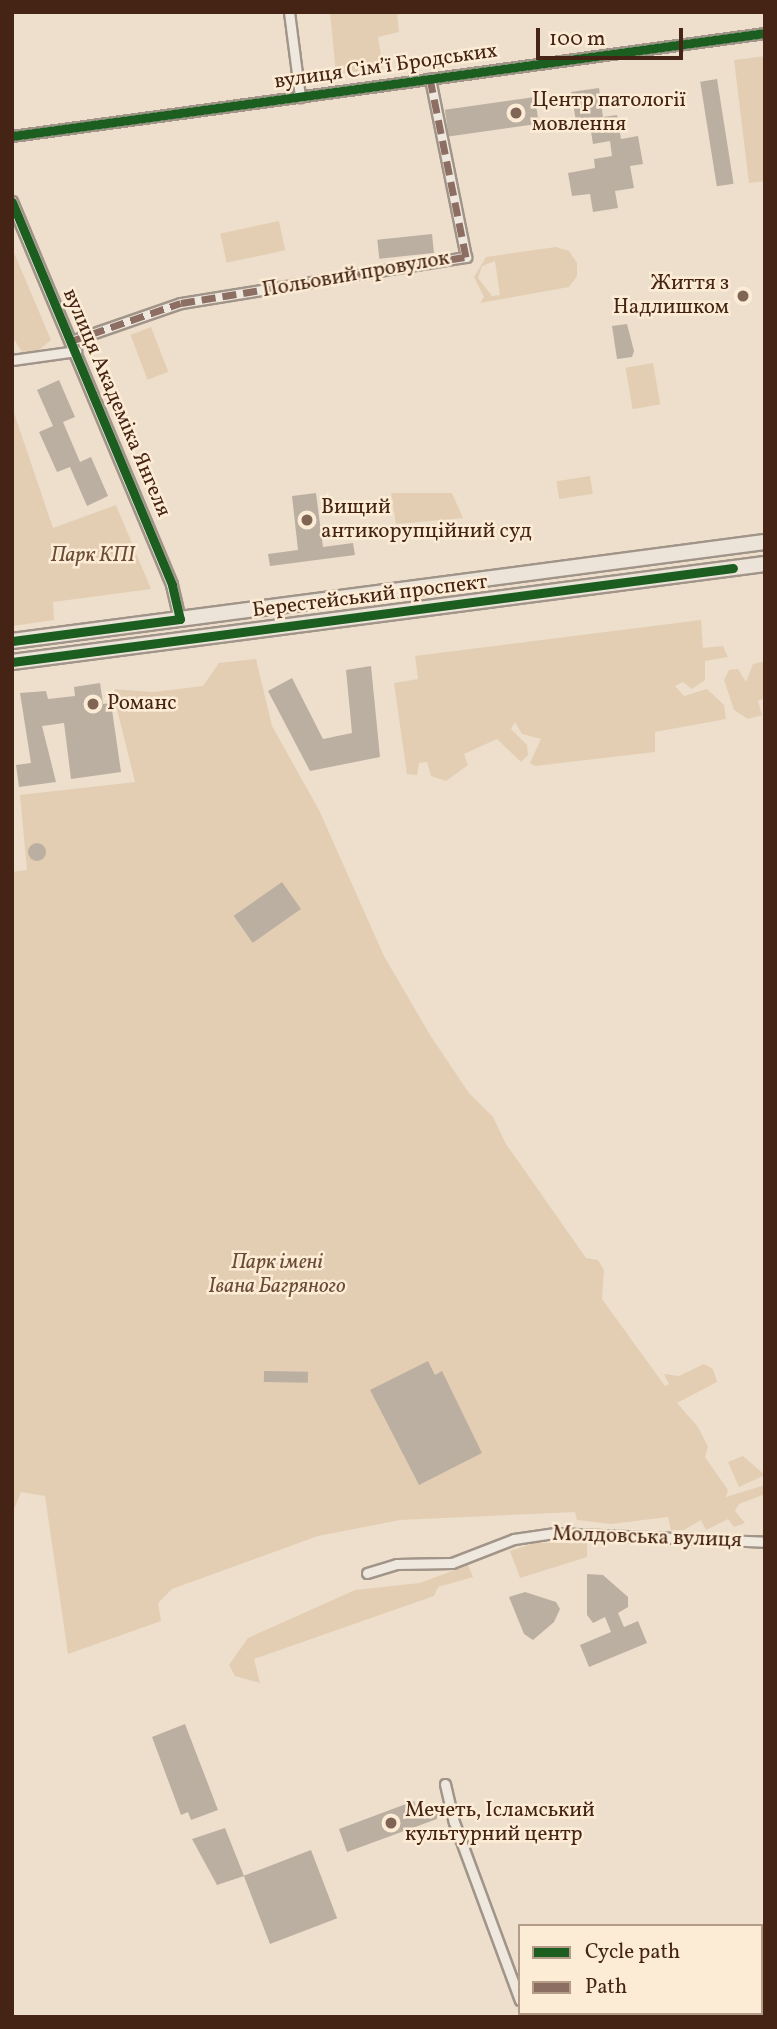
<!DOCTYPE html>
<html>
<head>
<meta charset="utf-8">
<style>
  body { margin:0 }
  #map { position:relative; width:777px; height:2029px; overflow:hidden; background:#eddfcc; font-family:Vollkorn,serif }
  div>[style] { position:absolute }
  .green>* { inset:0; background:#e3ceb4; transform-origin:0 0 }
  .building>* { inset:0; background:#bbafa2; transform-origin:0 0 }
  .round { border-radius:50% }
  .roads { filter:drop-shadow(2px 0 #a19488) drop-shadow(-2px 0 #a19488) drop-shadow(0 2px #a19488) drop-shadow(0 -2px #a19488) }
  .minor>* { height:9px; margin:-4.5px; padding:0 4.5px; transform-origin:4.5px; border-radius:4.5px; background:#efe8df }
  .tertiary>* { height:10px; margin:-5px; padding:0 5px; transform-origin:5px; border-radius:5px; background:#efe8df }
  .primary>* { height:14px; margin:-7px; padding:0 7px; transform-origin:7px; border-radius:7px; background:#ece4d9 }
  .quiet>* { height:7px; margin-top:-3.5px; transform-origin:0; background:repeating-linear-gradient(90deg,#8d6e63 0 14px,transparent 0 21px) }
  .cycleway>* { height:9px; margin:-4.5px; padding:0 4.5px; transform-origin:4.5px; border-radius:4.5px; background:#1b5e20 }
  .dots>* { width:19px; height:19px; translate:-50% -50%; box-sizing:border-box; border:4px solid #fcecd5; border-radius:50% }
  span { translate:-50% -50%; white-space:nowrap; text-align:center; line-height:1.15; -webkit-text-stroke:5px #fcecd5; paint-order:stroke }
  .street-label { font-size:21px; color:#462415 }
  .poi-label { font-size:21px; color:#462415 }
  .left { translate:0 -50%; text-align:left }
  .right { translate:-100% -50%; text-align:right }
  .park-label { font-size:21px; color:#6b4b38; font-style:italic }
  .frame { position:absolute; inset:0; border:14px solid #462415; pointer-events:none }
  .legend { position:absolute; left:518px; top:1924px; width:245px; height:91px; box-sizing:border-box; background:#fcecd5; border:2px solid #b39c88; margin:0; padding:9px 12px; list-style:none; font-size:21px; color:#462415 }
  .legend li { display:flex; align-items:center; gap:14px; height:35px }
  .legend b { width:35px; border:2px solid #b39c88 }
  .scale { position:absolute; left:536px; top:28px; width:147px; height:32px; box-sizing:border-box; border:4px solid #462415; border-top:0; padding-left:9px; font-size:21px; line-height:24px; white-space:nowrap; color:#462415; -webkit-text-stroke:5px #fcecd5; paint-order:stroke }
</style>
</head>
<body>
<div id="map">
  <div class="green">
    <div style="clip-path:polygon(330px 12px,397px 12px,399px 32px,378px 37px,383px 69px,336px 74px)"></div>
    <div style="clip-path:polygon(765px 56px,765px 181px,749px 183px,734px 60px)"></div>
    <div style="left:279px;top:221px;width:30px;height:60px;rotate:78deg"></div>
    <div style="clip-path:polygon(evenodd,556px 247px,569px 251px,577px 263px,577px 276px,569px 287px,480px 303px,484px 297px,474px 277px,486px 257px,556px 247px,495px 261px,500px 295px,492px 296px,478px 278px,482px 266px,495px 261px)"></div>
    <div style="clip-path:polygon(12px 248px,51px 340px,39px 350px,22px 352px,12px 336px)"></div>
    <div style="left:151px;top:327px;width:48px;height:22px;rotate:69deg"></div>
    <div style="left:653px;top:363px;width:42px;height:28px;rotate:80deg"></div>
    <div style="clip-path:polygon(12px 407px,53px 528px,116px 505px,151px 589px,53px 602px,54px 620px,12px 626px)"></div>
    <div style="left:590px;top:476px;width:18px;height:34px;rotate:81deg"></div>
    <div style="clip-path:polygon(391px 493px,452px 493px,463px 518px,396px 524px)"></div>
    <div style="clip-path:polygon(701px 620px,703px 648px,723px 646px,728px 657px,705px 661px,705px 680px,692px 689px,683px 682px,675px 686px,684px 696px,707px 689px,724px 705px,726px 719px,655px 732px,655px 752px,535px 766px,530px 763px,541px 739px,522px 734px,515px 722px,511px 729px,527px 745px,528px 755px,521px 762px,497px 739px,464px 754px,468px 765px,446px 781px,431px 776px,427px 762px,419px 763px,417px 775px,407px 774px,394px 683px,418px 679px,415px 656px)"></div>
    <div style="clip-path:polygon(256px 659px,272px 726px,319px 810px,384px 956px,430px 1035px,469px 1093px,493px 1117px,506px 1144px,586px 1258px,598px 1260px,604px 1270px,602px 1299px,665px 1386px,669px 1384px,664px 1374px,679px 1376px,704px 1364px,713px 1369px,717px 1382px,677px 1403px,698px 1427px,708px 1447px,705px 1457px,728px 1490px,726px 1497px,765px 1485px,765px 1494px,739px 1504px,735px 1511px,745px 1523px,734px 1527px,728px 1519px,706px 1530px,701px 1520px,684px 1530px,671px 1530px,668px 1517px,611px 1524px,577px 1520px,575px 1512px,400px 1520px,318px 1536px,172px 1589px,158px 1603px,161px 1621px,68px 1654px,45px 1496px,21px 1492px,12px 1514px,12px 872px,27px 870px,20px 795px,135px 782px,112px 689px,154px 692px,203px 686px,219px 663px)"></div>
    <div style="clip-path:polygon(765px 661px,765px 698px,758px 701px,762px 715px,748px 719px,734px 710px,724px 680px,729px 670px,738px 669px,746px 682px,753px 664px)"></div>
    <div style="clip-path:polygon(743px 1456px,765px 1475px,739px 1487px,728px 1462px)"></div>
    <div style="clip-path:polygon(534px 1543px,587px 1543px,587px 1557px,520px 1578px,510px 1551px)"></div>
    <div style="clip-path:polygon(468px 1565px,473px 1577px,438px 1587px,434px 1596px,254px 1659px,260px 1683px,235px 1676px,229px 1665px,248px 1638px,355px 1590px,420px 1583px)"></div>
  </div>
  <div class="building">
    <div style="left:717px;top:79px;width:106px;height:17px;rotate:81deg"></div>
    <div style="clip-path:polygon(599px 88px,603px 117px,617px 115px,621px 139px,638px 136px,643px 164px,630px 166px,634px 188px,615px 191px,618px 208px,593px 212px,590px 194px,572px 196px,568px 173px,595px 168px,594px 159px,612px 156px,610px 141px,593px 144px,589px 119px,576px 121px,571px 92px)"></div>
    <div style="left:535px;top:97px;width:27px;height:91px;rotate:82deg"></div>
    <div style="left:432px;top:234px;width:19px;height:55px;rotate:84deg"></div>
    <div style="clip-path:polygon(627px 324px,634px 351px,632px 357px,617px 359px,612px 326px)"></div>
    <div style="clip-path:polygon(59px 380px,75px 417px,63px 422px,80px 462px,91px 457px,108px 496px,87px 506px,70px 467px,57px 472px,39px 432px,53px 426px,37px 390px)"></div>
    <div style="clip-path:polygon(316px 493px,323px 547px,353px 543px,355px 555px,270px 566px,268px 554px,298px 550px,292px 496px)"></div>
    <div style="clip-path:polygon(371px 666px,380px 757px,310px 771px,268px 691px,292px 678px,323px 739px,352px 733px,346px 670px)"></div>
    <div style="clip-path:polygon(100px 683px,103px 704px,111px 703px,121px 772px,71px 779px,64px 723px,42px 726px,56px 782px,19px 787px,16px 765px,31px 763px,20px 693px,46px 691px,48px 699px,75px 696px,74px 687px)"></div>
    <div class="round" style="left:28px;top:843px;width:18px;height:18px"></div>
    <div style="left:282px;top:882px;width:33px;height:59px;rotate:55deg"></div>
    <div style="clip-path:polygon(428px 1361px,435px 1375px,442px 1371px,482px 1453px,419px 1485px,370px 1390px)"></div>
    <div style="left:264px;top:1371px;width:44px;height:11px;rotate:1deg"></div>
    <div style="clip-path:polygon(587px 1574px,603px 1575px,628px 1597px,628px 1607px,618px 1613px,624px 1627px,638px 1621px,647px 1643px,589px 1667px,580px 1645px,611px 1632px,605px 1617px,593px 1623px,587px 1615px)"></div>
    <div style="clip-path:polygon(525px 1592px,556px 1602px,560px 1609px,554px 1622px,533px 1640px,524px 1634px,509px 1597px)"></div>
    <div style="clip-path:polygon(185px 1724px,218px 1810px,191px 1820px,188px 1812px,181px 1815px,152px 1737px)"></div>
    <div style="clip-path:polygon(414px 1801px,420px 1816px,443px 1807px,445px 1816px,347px 1852px,339px 1829px)"></div>
    <div style="clip-path:polygon(225px 1828px,244px 1876px,217px 1885px,192px 1839px)"></div>
    <div style="left:311px;top:1850px;width:73px;height:72px;rotate:69deg"></div>
  </div>
  <div class="roads">
    <div class="minor">
      <div style="left:289px;top:12px;width:86px;rotate:82.6deg"></div>
      <div style="left:12px;top:136px;width:760px;rotate:-7.79deg"></div>
      <div style="left:71px;top:341px;width:116px;rotate:-19.1deg"></div>
      <div style="left:181px;top:303px;width:289px;rotate:-9.2deg"></div>
      <div style="left:466px;top:257px;width:182px;rotate:-101.4deg"></div>
      <div style="left:12px;top:360px;width:65px;rotate:-8deg"></div>
      <div style="left:367px;top:1573px;width:31px;rotate:-17deg"></div>
      <div style="left:397px;top:1564px;width:55px;rotate:-1deg"></div>
      <div style="left:452px;top:1563px;width:66px;rotate:-21.2deg"></div>
      <div style="left:514px;top:1539px;width:40px;rotate:-8.5deg"></div>
      <div style="left:554px;top:1533px;width:211px;rotate:2.4deg"></div>
      <div style="left:445px;top:1784px;width:39px;rotate:77deg"></div>
      <div style="left:454px;top:1822px;width:190px;rotate:69.7deg"></div>
      <div style="left:525px;top:2013px;width:4px;rotate:76deg"></div>
    </div>
    <div class="tertiary">
      <div style="left:12px;top:202px;width:415px;rotate:67.3deg"></div>
      <div style="left:172px;top:585px;width:35px;rotate:77deg"></div>
    </div>
    <div class="primary">
      <div style="left:12px;top:641px;width:759px;rotate:-7.49deg"></div>
      <div style="left:12px;top:662px;width:759px;rotate:-7.42deg"></div>
    </div>
  </div>
  <div class="quiet">
    <div style="left:71px;top:341px;width:116px;rotate:-19.1deg"></div>
    <div style="left:181px;top:303px;width:289px;rotate:-9.2deg"></div>
    <div style="left:466px;top:257px;width:182px;rotate:-101.4deg"></div>
  </div>
  <div class="cycleway">
    <div style="left:12px;top:136px;width:760px;rotate:-7.79deg"></div>
    <div style="left:12px;top:202px;width:415px;rotate:67.3deg"></div>
    <div style="left:172px;top:585px;width:35px;rotate:77deg"></div>
    <div style="left:180px;top:619px;width:169px;rotate:172.5deg"></div>
    <div style="left:12px;top:662px;width:727px;rotate:-7.43deg"></div>
  </div>
  <div class="dots">
    <div style="left:516px;top:113px;background:#806555"></div>
    <div style="left:743px;top:296px;background:#806555"></div>
    <div style="left:307px;top:520px;background:#806555"></div>
    <div style="left:93px;top:704px;background:#806555"></div>
    <div style="left:391px;top:1823px;background:#806555"></div>
  </div>
  <div class="street-label">
    <span style="left:386px;top:67px;rotate:-8deg">вулиця Сімʼї Бродських</span>
    <span style="left:356px;top:275px;rotate:-10deg">Польовий провулок</span>
    <span style="left:116px;top:403px;rotate:67deg">вулиця Академіка Янгеля</span>
    <span style="left:370px;top:597px;rotate:-7deg">Берестейський проспект</span>
    <span style="left:647px;top:1538px;rotate:2deg">Молдовська вулиця</span>
  </div>
  <div class="poi-label">
    <span class="left" style="left:532px;top:113px">Центр патології<br>мовлення</span>
    <span class="right" style="left:729px;top:296px">Життя з<br>Надлишком</span>
    <span class="left" style="left:321px;top:520px">Вищий<br>антикорупційний суд</span>
    <span class="left" style="left:107px;top:704px">Романс</span>
    <span class="left" style="left:405px;top:1823px">Мечеть, Ісламський<br>культурний центр</span>
  </div>
  <div class="park-label">
    <span style="left:93px;top:556px">Парк КПІ</span>
    <span style="left:277px;top:1275px">Парк імені<br>Івана Багряного</span>
  </div>
  <div class="frame"></div>
  <ul class="legend">
  <li><b style="height:9px;background:#1b5e20"></b>Cycle path</li>
  <li><b style="height:9px;background:#8d6e63"></b>Path</li>
  </ul>
  <div class="scale">100 m</div>
</div>
</body>
</html>
